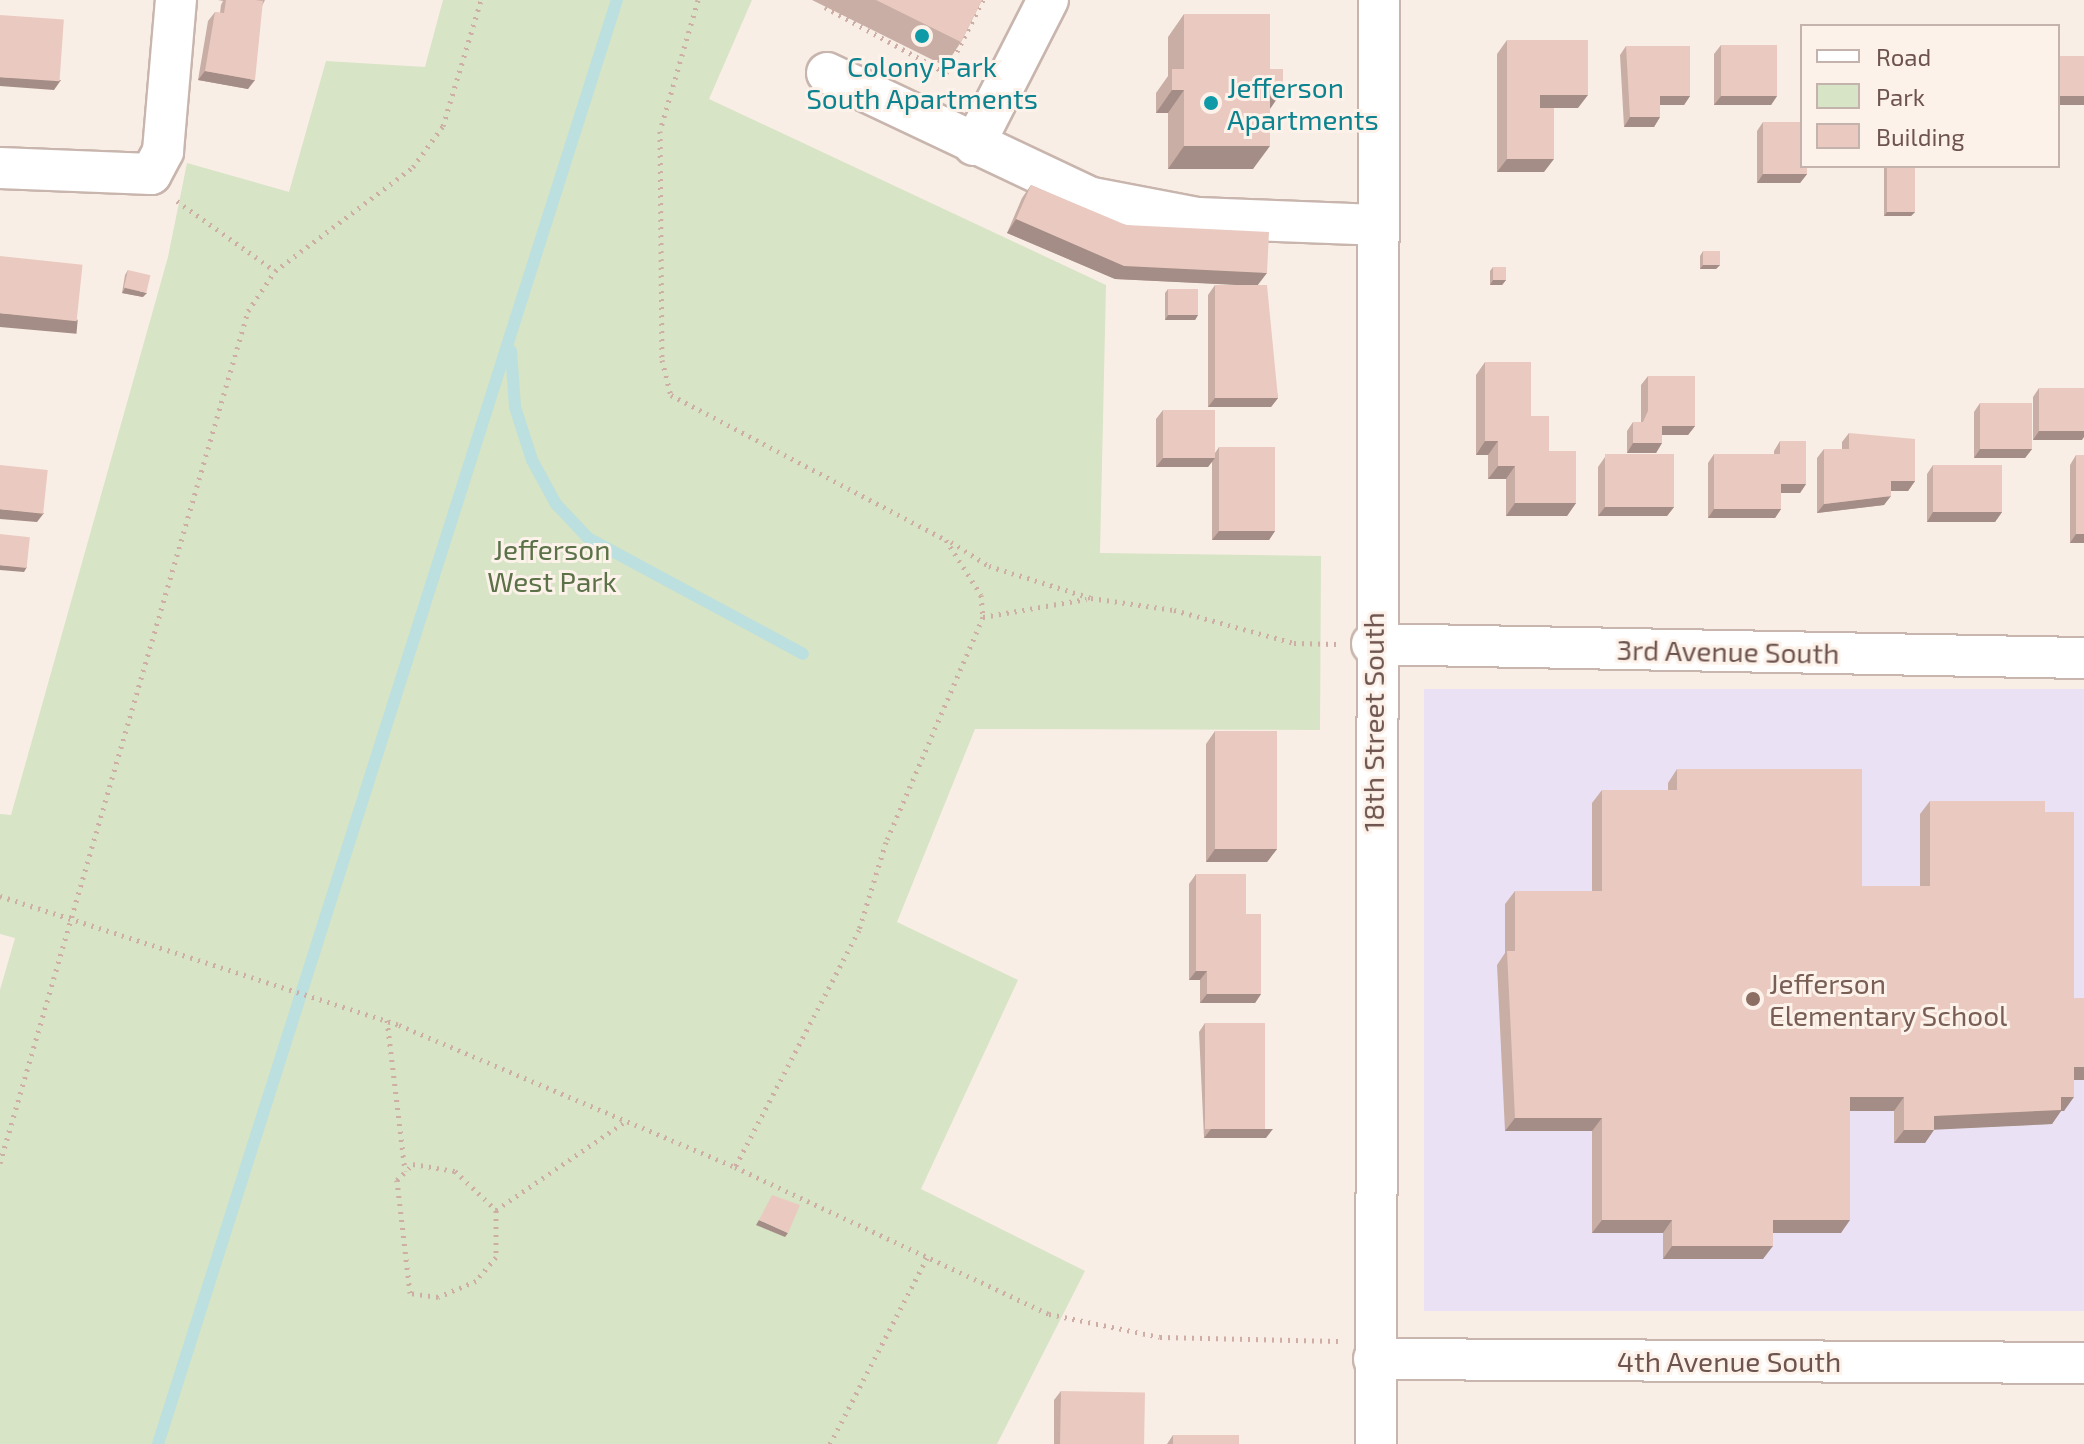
<!DOCTYPE html>
<html>
<head>
<meta charset="utf-8">
<style>
  body { margin:0 }
  #map { position:relative; width:2084px; height:1444px; overflow:hidden; background:#f9eee5; font-family:"Exo 2",sans-serif }
  div>[style] { position:absolute }
  .education>* { inset:0; background:#ebe1f5; transform-origin:0 0 }
  .green>* { inset:0; background:#d7e4c5 }
  .stream>* { height:12px; margin:-6px; padding:0 6px; transform-origin:6px; border-radius:6px; background:#bcdfdf }
  .path>* { height:5px; margin-top:-2.5px; transform-origin:0; background:repeating-linear-gradient(90deg,#ceaea4 0 2px,transparent 0 8px) }
  .roads { filter:drop-shadow(2px 0 #c8b5ad) drop-shadow(-2px 0 #c8b5ad) drop-shadow(0 2px #c8b5ad) drop-shadow(0 -2px #c8b5ad) }
  .minor>* { height:40px; margin:-20px; padding:0 20px; transform-origin:20px; border-radius:20px; background:#fff }
  .wall>* { inset:0; background:#c9aea5 }
  .shaded-wall>* { inset:0; background:#a48d86; transform-origin:0 0 }
  .building>* { inset:0; background:#eacac0; transform-origin:0 0 }
  .dots>* { width:22px; height:22px; translate:-50% -50%; box-sizing:border-box; border:4px solid #fcf2ea; border-radius:50% }
  span { translate:-50% -50%; white-space:nowrap; text-align:center; line-height:1.15; -webkit-text-stroke:6px #fcf2ea; paint-order:stroke }
  .culture-label { font-size:28px; color:#0d838f }
  .left { translate:0 -50%; text-align:left }
  .park-label { font-size:28px; color:#5b7248 }
  .street-label { font-size:28px; color:#6e544e }
  .education-label { font-size:28px; color:#785e54 }
  .legend { position:absolute; left:1800px; top:24px; width:260px; height:144px; box-sizing:border-box; background:#fcf2ea; border:2px solid #c3b3ac; margin:0; padding:10px 14px; list-style:none; font-size:24px; color:#6e544e }
  .legend li { display:flex; align-items:center; gap:16px; height:40px }
  .legend b { width:40px; border:2px solid #c3b3ac }
</style>
</head>
<body>
<div id="map">
  <div class="education">
    <div style="left:1424px;top:689px;width:660px;height:622px"></div>
  </div>
  <div class="green">
    <div style="clip-path:polygon(443px 0,752px 0,709px 99px,1106px 285px,1100px 553px,1321px 556px,1320px 730px,975px 729px,897px 922px,1018px 980px,921px 1189px,1085px 1271px,997px 1444px,0 1444px,0 990px,15px 938px,0 934px,0 814px,11px 815px,168px 257px,187px 163px,289px 192px,326px 61px,425px 67px)"></div>
  </div>
  <div class="stream">
    <div style="left:511px;top:351px;width:56px;rotate:85.9deg"></div>
    <div style="left:515px;top:407px;width:56px;rotate:72.2deg"></div>
    <div style="left:532px;top:460px;width:50px;rotate:61.4deg"></div>
    <div style="left:556px;top:504px;width:47px;rotate:46.7deg"></div>
    <div style="left:588px;top:538px;width:244px;rotate:28.3deg"></div>
    <div style="left:158px;top:1444px;width:1515px;rotate:-72.37deg"></div>
  </div>
  <div class="path">
    <div style="left:698px;top:0;width:136px;rotate:106.2deg"></div>
    <div style="left:660px;top:131px;width:229px;rotate:89.5deg"></div>
    <div style="left:662px;top:360px;width:36px;rotate:76deg"></div>
    <div style="left:671px;top:395px;width:311px;rotate:27.8deg"></div>
    <div style="left:946px;top:540px;width:65px;rotate:57.5deg"></div>
    <div style="left:981px;top:595px;width:22px;rotate:85deg"></div>
    <div style="left:983px;top:617px;width:245px;rotate:113.3deg"></div>
    <div style="left:886px;top:842px;width:92px;rotate:107.1deg"></div>
    <div style="left:859px;top:930px;width:267px;rotate:117.6deg"></div>
    <div style="left:825px;top:7px;width:138px;rotate:28.6deg"></div>
    <div style="left:946px;top:73px;width:82px;rotate:-63.1deg"></div>
    <div style="left:177px;top:201px;width:120px;rotate:35.5deg"></div>
    <div style="left:951px;top:542px;width:45px;rotate:32.3deg"></div>
    <div style="left:989px;top:566px;width:107px;rotate:17.4deg"></div>
    <div style="left:1091px;top:598px;width:84px;rotate:8.2deg"></div>
    <div style="left:1174px;top:610px;width:124px;rotate:15.4deg"></div>
    <div style="left:1294px;top:643px;width:42px;rotate:1.4deg"></div>
    <div style="left:983px;top:617px;width:105px;rotate:-9.9deg"></div>
    <div style="left:0;top:896px;width:419px;rotate:17.9deg"></div>
    <div style="left:399px;top:1025px;width:365px;rotate:22.9deg"></div>
    <div style="left:735px;top:1167px;width:347px;rotate:25.1deg"></div>
    <div style="left:1049px;top:1314px;width:113px;rotate:11.7deg"></div>
    <div style="left:1160px;top:1337px;width:178px;rotate:1.3deg"></div>
    <div style="left:387px;top:1020px;width:152px;rotate:83.2deg"></div>
    <div style="left:0;top:1163px;width:887px;rotate:-73.77deg"></div>
    <div style="left:248px;top:311px;width:48px;rotate:-56deg"></div>
    <div style="left:275px;top:271px;width:173px;rotate:-37deg"></div>
    <div style="left:413px;top:167px;width:51px;rotate:-53.8deg"></div>
    <div style="left:443px;top:126px;width:132px;rotate:-73.2deg"></div>
    <div style="left:496px;top:1210px;width:47px;rotate:90deg"></div>
    <div style="left:496px;top:1257px;width:31px;rotate:130deg"></div>
    <div style="left:476px;top:1281px;width:41px;rotate:157.2deg"></div>
    <div style="left:438px;top:1297px;width:28px;rotate:-172deg"></div>
    <div style="left:410px;top:1293px;width:114px;rotate:-96.6deg"></div>
    <div style="left:397px;top:1180px;width:23px;rotate:-45deg"></div>
    <div style="left:413px;top:1164px;width:43px;rotate:9.5deg"></div>
    <div style="left:455px;top:1171px;width:57px;rotate:43.6deg"></div>
    <div style="left:496px;top:1210px;width:154px;rotate:-34.4deg"></div>
    <div style="left:830px;top:1444px;width:210px;rotate:-62.5deg"></div>
  </div>
  <div class="roads">
    <div class="minor">
      <div style="left:827px;top:73px;width:293px;rotate:25.3deg"></div>
      <div style="left:1092px;top:198px;width:108px;rotate:10.7deg"></div>
      <div style="left:1198px;top:218px;width:179px;rotate:2.2deg"></div>
      <div style="left:974px;top:145px;width:163px;rotate:-63deg"></div>
      <div style="left:0;top:168px;width:151px;rotate:2.3deg"></div>
      <div style="left:151px;top:174px;width:26px;rotate:-62deg"></div>
      <div style="left:163px;top:151px;width:152px;rotate:-85.1deg"></div>
      <div style="left:1372px;top:644px;width:712px;rotate:1.13deg"></div>
      <div style="left:1374px;top:1359px;width:710px;rotate:0.32deg"></div>
      <div style="left:1376px;top:1444px;width:1444px;rotate:-89.88deg"></div>
    </div>
  </div>
  <div class="wall">
    <div style="clip-path:polygon(218px 0,265px 0,262px 6px,248px 89px,198px 80px,208px 21px,215px 12px,220px 13px,221px 5px,223px 1px)"></div>
    <div style="clip-path:polygon(812px 0,982px 0,961px 42px,945px 66px)"></div>
    <div style="clip-path:polygon(1184px 14px,1270px 69px,1283px 90px,1270px 109px,1253px 169px,1168px 169px,1168px 113px,1156px 113px,1156px 93px,1168px 76px,1168px 37px)"></div>
    <div style="clip-path:polygon(1507px 40px,1578px 108px,1554px 108px,1544px 172px,1497px 172px,1497px 54px)"></div>
    <div style="clip-path:polygon(1721px 45px,1777px 96px,1771px 105px,1714px 105px,1714px 54px)"></div>
    <div style="clip-path:polygon(1626px 46px,1690px 96px,1684px 105px,1660px 105px,1660px 117px,1654px 127px,1624px 127px,1620px 55px)"></div>
    <div style="clip-path:polygon(1763px 122px,1807px 174px,1800px 183px,1757px 183px,1757px 131px)"></div>
    <div style="clip-path:polygon(1884px 166px,1915px 166px,1915px 212px,1911px 216px,1884px 216px)"></div>
    <div style="clip-path:polygon(1031px 185px,1258px 285px,1278px 398px,1271px 407px,1208px 407px,1208px 295px,1215px 285px,1245px 285px,1115px 279px,1007px 233px,1022px 198px)"></div>
    <div style="clip-path:polygon(1703px 251px,1720px 265px,1716px 269px,1700px 269px,1700px 256px)"></div>
    <div style="clip-path:polygon(1493px 267px,1506px 280px,1502px 285px,1490px 285px,1490px 271px)"></div>
    <div style="clip-path:polygon(128px 270px,143px 297px,122px 293px,125px 275px)"></div>
    <div style="clip-path:polygon(1168px 289px,1198px 315px,1195px 320px,1165px 320px,1165px 293px)"></div>
    <div style="clip-path:polygon(1485px 362px,1531px 416px,1576px 503px,1567px 516px,1506px 516px,1506px 479px,1488px 479px,1488px 455px,1476px 455px,1476px 375px)"></div>
    <div style="clip-path:polygon(1648px 376px,1695px 426px,1688px 435px,1662px 435px,1662px 443px,1656px 453px,1627px 453px,1627px 431px,1633px 422px,1641px 422px,1641px 385px)"></div>
    <div style="clip-path:polygon(2039px 388px,2082px 440px,2033px 440px,2033px 397px)"></div>
    <div style="clip-path:polygon(1980px 403px,2032px 449px,2025px 458px,1974px 458px,1974px 412px)"></div>
    <div style="clip-path:polygon(1163px 410px,1215px 453px,1219px 447px,1275px 531px,1269px 540px,1212px 540px,1212px 461px,1208px 467px,1156px 467px,1156px 419px)"></div>
    <div style="clip-path:polygon(1849px 433px,1915px 481px,1908px 491px,1891px 491px,1884px 505px,1817px 513px,1817px 458px,1824px 449px,1842px 449px,1842px 442px)"></div>
    <div style="clip-path:polygon(1780px 441px,1806px 484px,1800px 493px,1781px 493px,1781px 509px,1775px 518px,1708px 518px,1708px 463px,1714px 454px,1774px 454px,1774px 451px)"></div>
    <div style="clip-path:polygon(2076px 455px,2084px 543px,2070px 543px,2070px 465px)"></div>
    <div style="clip-path:polygon(1605px 457px,1674px 507px,1667px 516px,1598px 516px,1598px 467px)"></div>
    <div style="clip-path:polygon(1933px 465px,2002px 512px,1995px 522px,1927px 522px,1927px 474px)"></div>
    <div style="clip-path:polygon(1215px 731px,1277px 849px,1267px 862px,1206px 862px,1206px 744px)"></div>
    <div style="clip-path:polygon(1677px 769px,1862px 886px,1920px 886px,1920px 814px,1930px 801px,2045px 812px,2074px 998px,2084px 1080px,2074px 1080px,2064px 1111px,2061px 1111px,2052px 1124px,1934px 1129px,1925px 1143px,1894px 1143px,1894px 1111px,1850px 1111px,1841px 1233px,1773px 1233px,1763px 1259px,1663px 1259px,1663px 1233px,1592px 1233px,1592px 1131px,1505px 1131px,1497px 965px,1505px 953px,1505px 904px,1515px 891px,1592px 891px,1592px 803px,1602px 790px,1668px 790px,1668px 783px)"></div>
    <div style="clip-path:polygon(1196px 874px,1246px 914px,1261px 994px,1255px 1003px,1200px 1003px,1200px 980px,1189px 980px,1189px 884px)"></div>
    <div style="clip-path:polygon(1205px 1023px,1266px 1138px,1204px 1138px,1199px 1032px)"></div>
    <div style="clip-path:polygon(1061px 1391px,1143px 1444px,1054px 1444px,1054px 1400px)"></div>
    <div style="clip-path:polygon(1173px 1435px,1239px 1444px,1167px 1444px)"></div>
  </div>
  <div class="shaded-wall">
    <div style="clip-path:polygon(205px 71px,255px 80px,248px 89px,198px 80px)"></div>
    <div style="clip-path:polygon(0 77px,61px 80px,54px 90px,0 86px)"></div>
    <div style="clip-path:polygon(1172px 90px,1184px 90px,1168px 113px,1156px 113px)"></div>
    <div style="clip-path:polygon(1270px 90px,1283px 90px,1267px 113px)"></div>
    <div style="clip-path:polygon(1540px 95px,1588px 95px,1578px 108px,1531px 108px)"></div>
    <div style="clip-path:polygon(1660px 96px,1690px 96px,1684px 105px,1654px 105px)"></div>
    <div style="clip-path:polygon(1721px 96px,1777px 96px,1771px 105px,1714px 105px)"></div>
    <div style="left:2058px;top:96px;width:26px;height:9px"></div>
    <div style="clip-path:polygon(1630px 117px,1660px 117px,1654px 127px,1624px 127px)"></div>
    <div style="clip-path:polygon(1184px 146px,1270px 146px,1253px 169px,1168px 169px)"></div>
    <div style="clip-path:polygon(1507px 159px,1554px 159px,1544px 172px,1497px 172px)"></div>
    <div style="clip-path:polygon(1763px 174px,1807px 174px,1800px 183px,1757px 183px)"></div>
    <div style="clip-path:polygon(1887px 212px,1915px 212px,1911px 216px,1884px 216px)"></div>
    <div style="clip-path:polygon(1016px 219px,1267px 273px,1257px 286px,1115px 279px,1007px 233px)"></div>
    <div style="clip-path:polygon(1703px 265px,1720px 265px,1716px 269px,1700px 269px)"></div>
    <div style="clip-path:polygon(1493px 280px,1506px 280px,1502px 285px,1490px 285px)"></div>
    <div style="clip-path:polygon(125px 288px,147px 293px,143px 297px,122px 293px)"></div>
    <div style="left:0;top:313px;width:78px;height:14px;rotate:5deg"></div>
    <div style="clip-path:polygon(1168px 315px,1198px 315px,1195px 320px,1165px 320px)"></div>
    <div style="clip-path:polygon(1215px 398px,1278px 398px,1271px 407px,1208px 407px)"></div>
    <div style="clip-path:polygon(1662px 426px,1695px 426px,1688px 435px,1656px 435px)"></div>
    <div style="clip-path:polygon(2039px 431px,2084px 431px,2084px 437px,2082px 440px,2033px 440px)"></div>
    <div style="clip-path:polygon(1485px 441px,1498px 441px,1488px 455px,1476px 455px)"></div>
    <div style="clip-path:polygon(1633px 443px,1662px 443px,1656px 453px,1627px 453px)"></div>
    <div style="clip-path:polygon(1980px 449px,2032px 449px,2025px 458px,1974px 458px)"></div>
    <div style="clip-path:polygon(1163px 458px,1215px 458px,1208px 467px,1156px 467px)"></div>
    <div style="clip-path:polygon(1498px 466px,1515px 466px,1506px 479px,1488px 479px)"></div>
    <div style="clip-path:polygon(1891px 481px,1915px 481px,1908px 491px,1884px 491px)"></div>
    <div style="clip-path:polygon(1781px 484px,1806px 484px,1800px 493px,1775px 493px)"></div>
    <div style="clip-path:polygon(1891px 496px,1884px 505px,1817px 513px,1824px 504px)"></div>
    <div style="clip-path:polygon(1515px 503px,1576px 503px,1567px 516px,1506px 516px)"></div>
    <div style="clip-path:polygon(1605px 507px,1674px 507px,1667px 516px,1598px 516px)"></div>
    <div style="clip-path:polygon(0 509px,44px 513px,37px 522px,0 519px)"></div>
    <div style="clip-path:polygon(1714px 509px,1781px 509px,1775px 518px,1708px 518px)"></div>
    <div style="clip-path:polygon(1933px 512px,2002px 512px,1995px 522px,1927px 522px)"></div>
    <div style="clip-path:polygon(1219px 531px,1275px 531px,1269px 540px,1212px 540px)"></div>
    <div style="clip-path:polygon(2076px 534px,2084px 534px,2084px 543px,2070px 543px)"></div>
    <div style="clip-path:polygon(0 565px,27px 567px,24px 572px,0 570px)"></div>
    <div style="clip-path:polygon(1215px 849px,1277px 849px,1267px 862px,1206px 862px)"></div>
    <div style="clip-path:polygon(1196px 971px,1207px 971px,1200px 980px,1189px 980px)"></div>
    <div style="clip-path:polygon(1207px 994px,1261px 994px,1255px 1003px,1200px 1003px)"></div>
    <div style="clip-path:polygon(2074px 1067px,2084px 1067px,2084px 1080px,2064px 1080px)"></div>
    <div style="clip-path:polygon(1850px 1097px,1904px 1097px,1894px 1111px,1841px 1111px)"></div>
    <div style="clip-path:polygon(2061px 1097px,2074px 1097px,2064px 1111px,2061px 1111px,2052px 1124px,1929px 1130px,1934px 1130px,1925px 1143px,1894px 1143px,1904px 1130px,1934px 1116px)"></div>
    <div style="clip-path:polygon(1515px 1118px,1602px 1118px,1592px 1131px,1505px 1131px)"></div>
    <div style="clip-path:polygon(1211px 1129px,1273px 1129px,1266px 1138px,1204px 1138px)"></div>
    <div style="clip-path:polygon(759px 1220px,788px 1233px,785px 1237px,756px 1225px)"></div>
    <div style="clip-path:polygon(1602px 1220px,1672px 1220px,1663px 1233px,1592px 1233px)"></div>
    <div style="clip-path:polygon(1773px 1220px,1850px 1220px,1841px 1233px,1763px 1233px)"></div>
    <div style="clip-path:polygon(1672px 1246px,1773px 1246px,1763px 1259px,1663px 1259px)"></div>
  </div>
  <div class="building">
    <div style="clip-path:polygon(226px 0,255px 0,263px 1px,255px 80px,205px 71px,215px 12px,224px 13px)"></div>
    <div style="clip-path:polygon(876px 0,982px 0,961px 42px)"></div>
    <div style="clip-path:polygon(1184px 14px,1270px 14px,1270px 69px,1283px 69px,1283px 90px,1270px 90px,1270px 146px,1184px 146px,1184px 90px,1172px 90px,1172px 69px,1184px 69px)"></div>
    <div style="left:0;top:15px;width:64px;height:62px;rotate:4deg"></div>
    <div style="clip-path:polygon(1507px 40px,1588px 40px,1588px 95px,1540px 95px,1540px 108px,1554px 108px,1554px 159px,1507px 159px)"></div>
    <div style="left:1721px;top:45px;width:56px;height:51px"></div>
    <div style="clip-path:polygon(1626px 46px,1690px 46px,1690px 96px,1660px 96px,1660px 117px,1630px 117px)"></div>
    <div style="left:2058px;top:56px;width:26px;height:40px"></div>
    <div style="clip-path:polygon(1763px 122px,1802px 122px,1802px 166px,1807px 166px,1807px 174px,1763px 174px)"></div>
    <div style="left:1887px;top:166px;width:28px;height:46px"></div>
    <div style="clip-path:polygon(1031px 185px,1126px 225px,1269px 232px,1267px 273px,1124px 266px,1016px 219px)"></div>
    <div style="left:1703px;top:251px;width:17px;height:14px"></div>
    <div style="left:0;top:256px;width:83px;height:57px;rotate:6deg"></div>
    <div style="left:1493px;top:267px;width:13px;height:13px"></div>
    <div style="left:128px;top:270px;width:23px;height:18px;rotate:13deg"></div>
    <div style="clip-path:polygon(1215px 285px,1267px 285px,1278px 398px,1215px 398px)"></div>
    <div style="left:1168px;top:289px;width:30px;height:26px"></div>
    <div style="clip-path:polygon(1485px 362px,1531px 362px,1531px 416px,1549px 416px,1549px 451px,1576px 451px,1576px 503px,1515px 503px,1515px 466px,1498px 466px,1498px 441px,1485px 441px)"></div>
    <div style="clip-path:polygon(1648px 376px,1695px 376px,1695px 426px,1662px 426px,1662px 443px,1633px 443px,1633px 422px,1643px 422px,1648px 411px)"></div>
    <div style="left:2039px;top:388px;width:45px;height:43px"></div>
    <div style="left:1980px;top:403px;width:52px;height:46px"></div>
    <div style="left:1163px;top:410px;width:52px;height:48px"></div>
    <div style="clip-path:polygon(1849px 433px,1915px 439px,1915px 481px,1891px 481px,1891px 496px,1824px 504px,1824px 449px,1849px 449px)"></div>
    <div style="clip-path:polygon(1780px 441px,1806px 441px,1806px 484px,1781px 484px,1781px 509px,1714px 509px,1714px 454px,1780px 454px)"></div>
    <div style="left:1219px;top:447px;width:56px;height:84px"></div>
    <div style="left:1674px;top:454px;width:53px;height:69px;rotate:90deg"></div>
    <div style="left:2076px;top:455px;width:8px;height:79px"></div>
    <div style="left:0;top:465px;width:48px;height:44px;rotate:6deg"></div>
    <div style="left:1933px;top:465px;width:69px;height:47px"></div>
    <div style="left:0;top:534px;width:30px;height:31px;rotate:6deg"></div>
    <div style="left:1215px;top:731px;width:62px;height:118px"></div>
    <div style="clip-path:polygon(1677px 769px,1862px 769px,1862px 886px,1930px 886px,1930px 801px,2045px 801px,2045px 812px,2074px 812px,2074px 998px,2084px 998px,2084px 1067px,2074px 1067px,2074px 1097px,2061px 1097px,2061px 1110px,1934px 1116px,1934px 1130px,1904px 1130px,1904px 1097px,1850px 1097px,1850px 1220px,1773px 1220px,1773px 1246px,1672px 1246px,1672px 1220px,1602px 1220px,1602px 1118px,1515px 1118px,1507px 951px,1515px 951px,1515px 891px,1602px 891px,1602px 790px,1677px 790px)"></div>
    <div style="clip-path:polygon(1196px 874px,1246px 874px,1246px 914px,1261px 914px,1261px 994px,1207px 994px,1207px 971px,1196px 971px)"></div>
    <div style="left:1205px;top:1023px;width:60px;height:106px"></div>
    <div style="clip-path:polygon(772px 1195px,800px 1205px,788px 1233px,759px 1220px)"></div>
    <div style="left:1061px;top:1391px;width:84px;height:53px;rotate:1deg"></div>
    <div style="left:1173px;top:1435px;width:66px;height:9px"></div>
  </div>
  <div class="dots">
    <div style="left:922px;top:36px;background:#0f9aa8"></div>
    <div style="left:1211px;top:103px;background:#0f9aa8"></div>
    <div style="left:1753px;top:999px;background:#8d6e63"></div>
  </div>
  <div class="culture-label">
    <span style="left:922px;top:82px">Colony Park<br>South Apartments</span>
    <span class="left" style="left:1227px;top:103px">Jefferson<br>Apartments</span>
  </div>
  <div class="park-label">
    <span style="left:552px;top:565px">Jefferson<br>West Park</span>
  </div>
  <div class="street-label">
    <span style="left:1728px;top:651px;rotate:1deg">3rd Avenue South</span>
    <span style="left:1373px;top:722px;rotate:-90deg">18th Street South</span>
    <span style="left:1729px;top:1361px">4th Avenue South</span>
  </div>
  <div class="education-label">
    <span class="left" style="left:1769px;top:999px">Jefferson<br>Elementary School</span>
  </div>
  <ul class="legend">
  <li><b style="height:10px;background:#fff"></b>Road</li>
  <li><b style="height:22px;background:#d7e4c5"></b>Park</li>
  <li><b style="height:22px;background:#eacac0"></b>Building</li>
  </ul>
</div>
</body>
</html>
